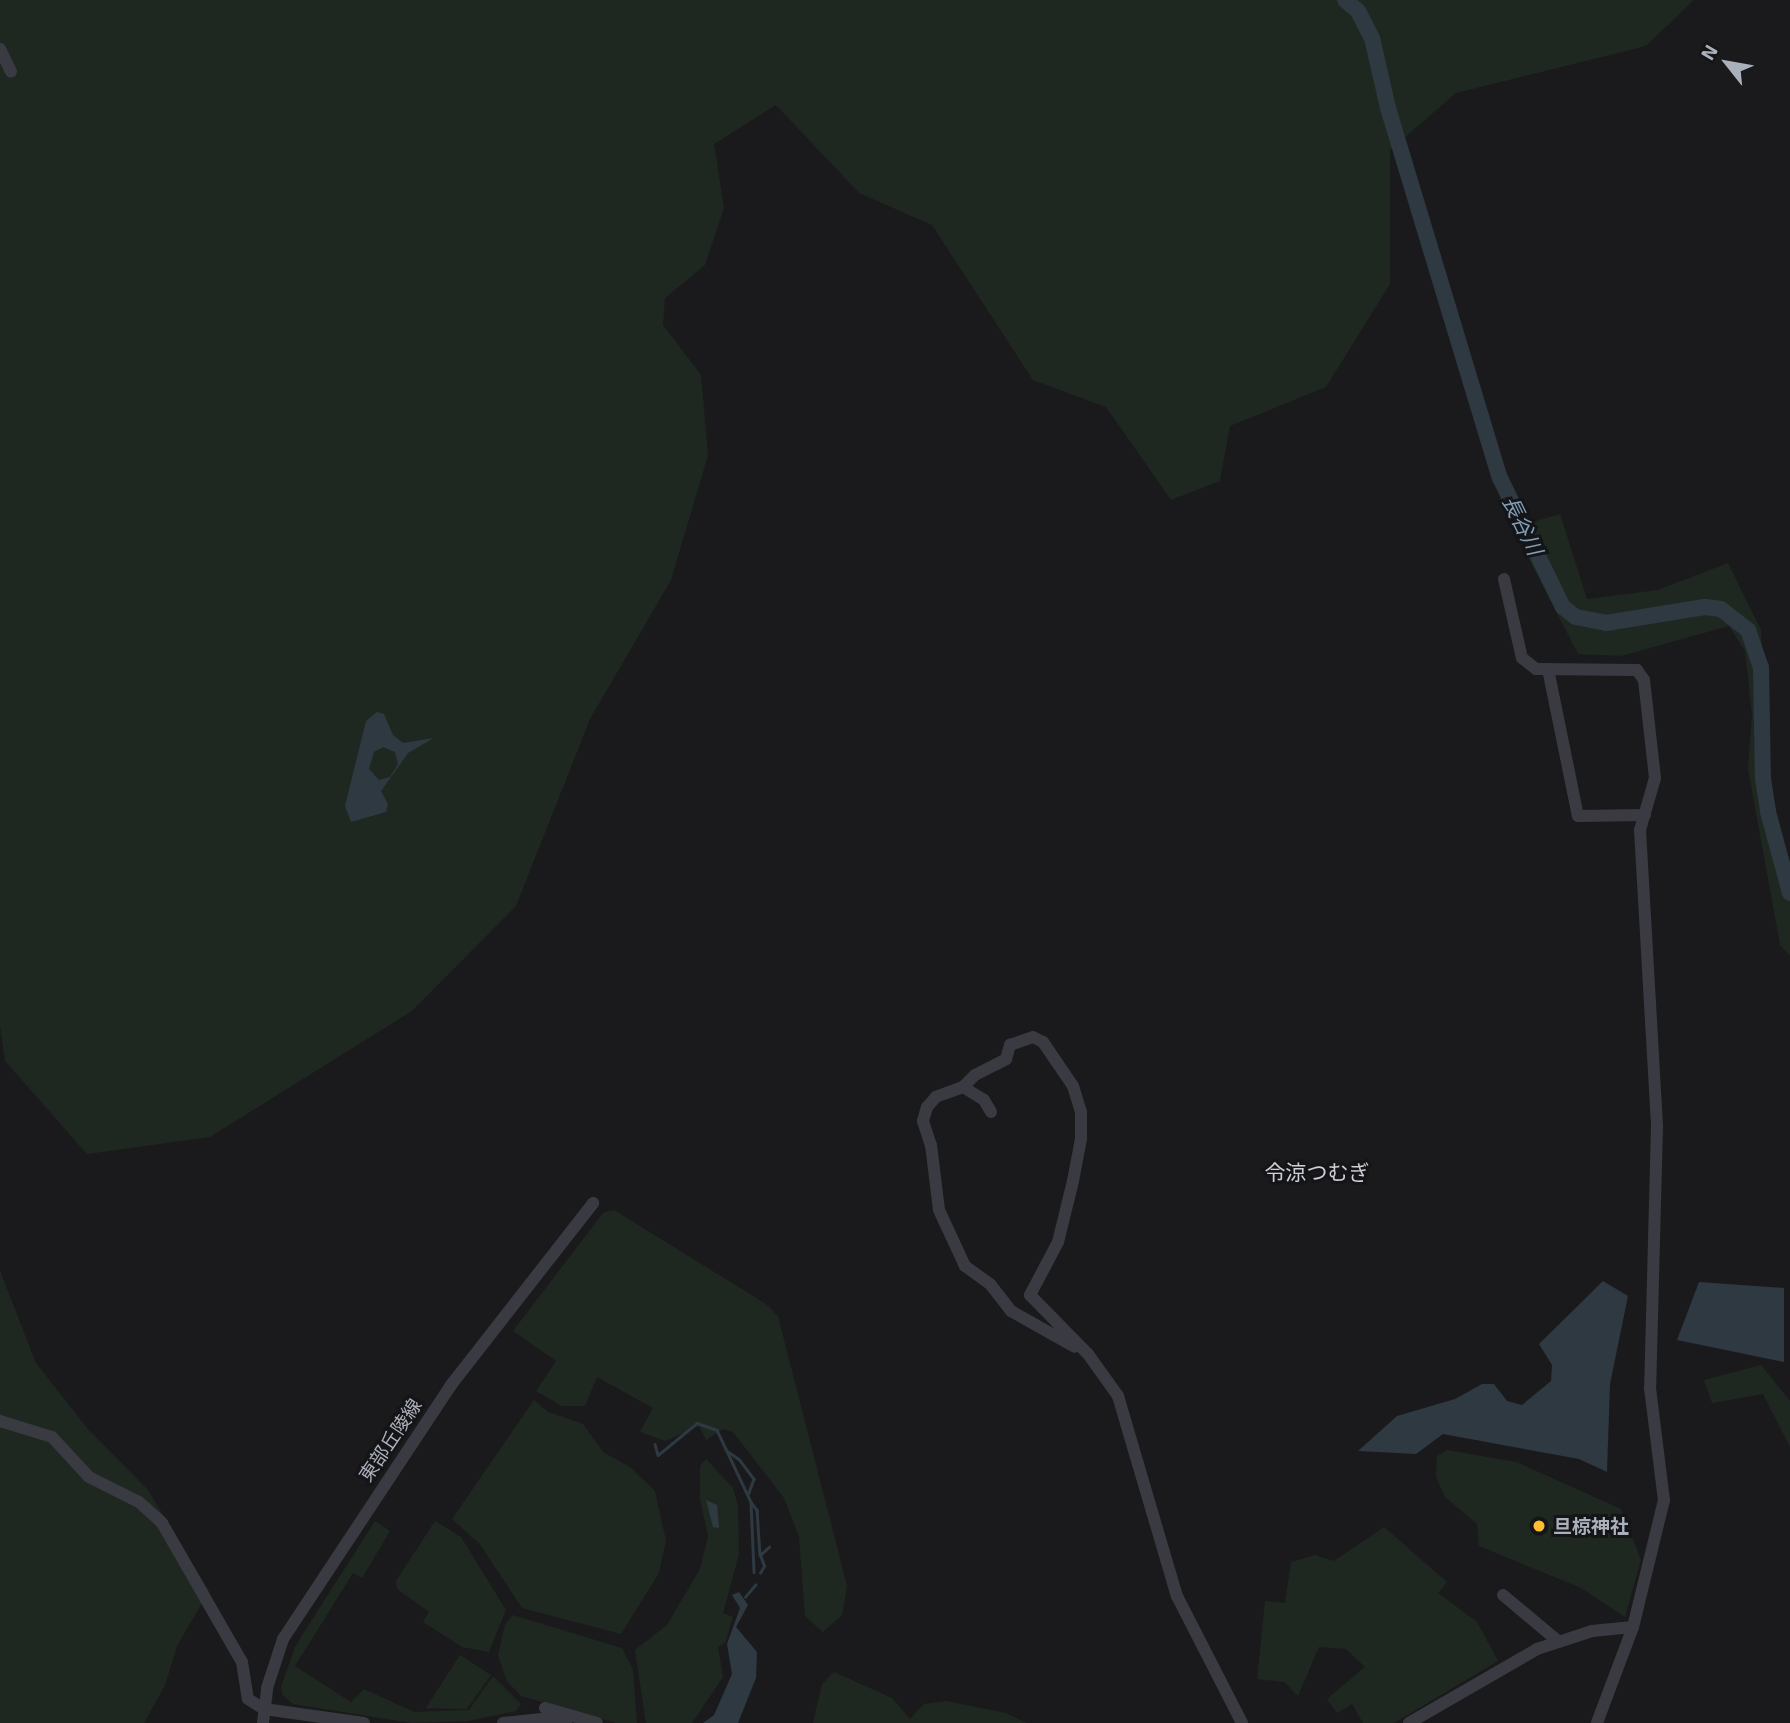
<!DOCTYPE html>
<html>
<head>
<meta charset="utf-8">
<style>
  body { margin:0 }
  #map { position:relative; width:1790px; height:1723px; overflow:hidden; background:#1a1a1c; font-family:"Exo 2","Noto Sans JP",sans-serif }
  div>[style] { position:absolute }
  .green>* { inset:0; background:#1f2820 }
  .water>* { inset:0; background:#2e3942 }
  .stream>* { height:2.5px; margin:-1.25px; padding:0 1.25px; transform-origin:1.25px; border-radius:1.25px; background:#2e3942 }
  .river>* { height:16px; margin:-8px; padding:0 8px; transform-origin:8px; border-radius:8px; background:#2e3942 }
  .minor>* { height:12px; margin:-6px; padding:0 6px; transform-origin:6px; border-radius:6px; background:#3a3b42 }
  .dots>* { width:19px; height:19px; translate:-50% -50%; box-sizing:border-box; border:4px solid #151517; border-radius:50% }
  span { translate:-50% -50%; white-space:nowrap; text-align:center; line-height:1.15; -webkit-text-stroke:6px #151517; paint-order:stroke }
  .street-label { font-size:19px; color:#abb0bd }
  .poi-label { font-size:19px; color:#abb0bd; font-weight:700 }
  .left { translate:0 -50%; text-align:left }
  .water-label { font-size:21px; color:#809eba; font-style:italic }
  .neighbourhood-label { font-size:21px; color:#cdd0d8 }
  .north { position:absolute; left:1692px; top:28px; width:70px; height:70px; -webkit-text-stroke:5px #151517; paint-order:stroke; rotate:301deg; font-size:19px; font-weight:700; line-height:28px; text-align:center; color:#abb0bd }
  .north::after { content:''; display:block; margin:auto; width:24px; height:32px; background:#abb0bd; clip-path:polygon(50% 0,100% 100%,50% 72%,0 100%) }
</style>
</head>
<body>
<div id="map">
  <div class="green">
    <div style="clip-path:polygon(0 0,1694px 0,1646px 46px,1456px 93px,1390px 150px,1390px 284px,1326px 387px,1230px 426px,1220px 481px,1171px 500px,1106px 407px,1033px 380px,932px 225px,859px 193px,776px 105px,714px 144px,724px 208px,705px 265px,665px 298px,663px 325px,701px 375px,708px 455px,671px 580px,590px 719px,516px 906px,412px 1011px,210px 1137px,87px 1154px,5px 1061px,0 1026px)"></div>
    <div style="clip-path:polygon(1560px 514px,1587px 599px,1658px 590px,1728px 563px,1761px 630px,1769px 782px,1790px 866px,1790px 956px,1780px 945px,1748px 769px,1752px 714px,1745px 651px,1729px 626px,1621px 656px,1578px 654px,1513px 528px)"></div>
    <div style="clip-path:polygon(614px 1210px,766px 1304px,778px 1316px,847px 1586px,842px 1615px,823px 1632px,805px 1616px,799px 1536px,784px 1498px,733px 1432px,723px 1429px,706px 1440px,699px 1426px,665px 1441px,640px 1432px,653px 1408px,597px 1377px,585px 1406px,562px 1406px,536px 1391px,556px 1361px,513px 1331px,603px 1213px)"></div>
    <div style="clip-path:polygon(0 1271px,36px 1363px,87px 1428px,148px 1490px,209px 1591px,177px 1646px,165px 1685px,144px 1723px,0 1723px)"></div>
    <div style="clip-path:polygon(1761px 1365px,1790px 1401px,1790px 1447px,1763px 1394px,1712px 1403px,1704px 1380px)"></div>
    <div style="clip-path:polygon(534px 1400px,548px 1412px,583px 1424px,603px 1452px,630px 1467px,655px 1491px,666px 1541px,659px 1573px,621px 1634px,522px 1608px,479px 1543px,452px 1519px)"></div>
    <div style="clip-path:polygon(1447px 1450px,1516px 1462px,1621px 1509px,1641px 1560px,1625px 1617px,1581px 1588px,1479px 1546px,1477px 1524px,1444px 1496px,1436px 1476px,1437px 1456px)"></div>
    <div style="clip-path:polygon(706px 1459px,733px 1488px,738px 1506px,739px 1554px,723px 1613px,733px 1617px,725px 1643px,718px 1647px,723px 1677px,692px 1723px,646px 1723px,635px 1650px,667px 1625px,700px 1569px,708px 1536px,700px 1499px,700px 1466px)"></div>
    <div style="clip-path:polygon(375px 1521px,390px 1531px,362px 1578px,353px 1573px,295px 1666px,351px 1702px,364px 1689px,414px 1712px,469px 1710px,493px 1676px,521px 1704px,516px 1711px,468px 1721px,411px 1723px,293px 1704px,282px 1695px,281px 1686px,296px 1645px)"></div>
    <div style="clip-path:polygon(435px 1521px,461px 1537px,506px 1610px,489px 1652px,462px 1647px,423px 1622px,429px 1612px,397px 1589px,396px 1581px)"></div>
    <div style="clip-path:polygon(1384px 1527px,1447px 1582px,1438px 1593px,1477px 1622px,1498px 1661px,1394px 1723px,1363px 1723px,1352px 1704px,1337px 1713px,1327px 1699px,1365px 1667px,1346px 1649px,1319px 1647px,1298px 1696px,1284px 1682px,1257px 1679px,1265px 1601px,1285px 1603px,1291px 1562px,1315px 1555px,1334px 1561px)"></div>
    <div style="clip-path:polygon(513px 1615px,622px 1648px,633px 1670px,637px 1723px,616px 1723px,521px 1696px,507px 1681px,498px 1656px,505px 1624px)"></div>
    <div style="clip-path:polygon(460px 1655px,491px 1675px,467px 1709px,426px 1708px)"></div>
    <div style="clip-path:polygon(834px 1672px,892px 1698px,910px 1719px,924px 1704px,946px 1701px,1006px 1713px,1027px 1723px,813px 1723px,822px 1684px)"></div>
  </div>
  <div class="water">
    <div style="clip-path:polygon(evenodd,377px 712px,384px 714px,393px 735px,403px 743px,434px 738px,408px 753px,386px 784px,381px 791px,388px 804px,386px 812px,351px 822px,345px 806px,366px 721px,377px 712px,383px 747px,395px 752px,398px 764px,390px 777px,379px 780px,369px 769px,374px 752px,383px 747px)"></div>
    <div style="clip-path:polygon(1603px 1281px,1628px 1296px,1610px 1384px,1607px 1472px,1579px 1459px,1443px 1434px,1416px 1454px,1358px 1451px,1397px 1416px,1455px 1399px,1482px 1384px,1494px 1384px,1507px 1401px,1522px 1405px,1551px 1381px,1552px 1365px,1539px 1344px)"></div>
    <div style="clip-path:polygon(1699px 1282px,1784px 1288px,1784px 1362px,1677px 1340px)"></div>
    <div style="clip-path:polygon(706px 1500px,717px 1505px,719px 1528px,713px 1527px)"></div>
    <div style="clip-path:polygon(739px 1592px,748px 1605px,736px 1627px,757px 1652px,756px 1678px,738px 1723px,703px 1723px,714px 1715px,732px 1674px,727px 1644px,740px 1608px,732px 1595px)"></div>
  </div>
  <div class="stream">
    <div style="left:655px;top:1444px;width:11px;rotate:75deg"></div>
    <div style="left:658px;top:1455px;width:50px;rotate:-39.4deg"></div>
    <div style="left:697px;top:1423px;width:21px;rotate:19deg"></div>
    <div style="left:717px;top:1430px;width:80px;rotate:64.7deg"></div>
    <div style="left:751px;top:1502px;width:70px;rotate:87.5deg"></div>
    <div style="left:726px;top:1450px;width:16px;rotate:35deg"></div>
    <div style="left:739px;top:1459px;width:25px;rotate:53deg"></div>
    <div style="left:754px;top:1479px;width:15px;rotate:110deg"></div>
    <div style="left:751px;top:1502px;width:10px;rotate:53deg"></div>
    <div style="left:757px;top:1510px;width:45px;rotate:86.2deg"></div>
    <div style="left:760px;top:1573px;width:8px;rotate:-60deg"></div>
    <div style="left:764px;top:1566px;width:12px;rotate:-110deg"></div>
    <div style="left:760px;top:1555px;width:12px;rotate:-42deg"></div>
    <div style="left:745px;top:1597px;width:16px;rotate:-50deg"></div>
  </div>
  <div class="river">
    <div style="left:1345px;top:0;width:17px;rotate:40deg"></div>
    <div style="left:1358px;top:11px;width:30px;rotate:63deg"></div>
    <div style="left:1372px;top:38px;width:72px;rotate:77.1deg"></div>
    <div style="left:1388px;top:108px;width:387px;rotate:73.2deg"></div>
    <div style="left:1500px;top:478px;width:144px;rotate:64deg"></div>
    <div style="left:1563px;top:607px;width:16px;rotate:38deg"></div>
    <div style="left:1576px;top:617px;width:31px;rotate:11deg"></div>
    <div style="left:1606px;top:623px;width:100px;rotate:-9.2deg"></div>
    <div style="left:1705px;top:607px;width:16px;rotate:7deg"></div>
    <div style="left:1721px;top:609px;width:34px;rotate:38deg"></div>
    <div style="left:1748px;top:630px;width:39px;rotate:71deg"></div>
    <div style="left:1761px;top:667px;width:112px;rotate:89deg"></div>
    <div style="left:1763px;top:779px;width:33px;rotate:81deg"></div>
    <div style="left:1768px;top:812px;width:84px;rotate:74.8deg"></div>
  </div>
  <div class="minor">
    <div style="left:0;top:49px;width:25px;rotate:64deg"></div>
    <div style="left:1504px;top:579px;width:81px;rotate:77.2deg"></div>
    <div style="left:1522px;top:658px;width:18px;rotate:38deg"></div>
    <div style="left:1536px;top:669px;width:101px;rotate:0.6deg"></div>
    <div style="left:1637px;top:670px;width:12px;rotate:55deg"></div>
    <div style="left:1644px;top:680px;width:99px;rotate:83.6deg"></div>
    <div style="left:1655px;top:778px;width:54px;rotate:106.1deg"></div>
    <div style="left:1640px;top:830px;width:296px;rotate:86.7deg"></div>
    <div style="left:1657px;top:1126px;width:262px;rotate:91.5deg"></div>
    <div style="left:1650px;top:1388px;width:113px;rotate:82.9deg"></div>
    <div style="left:1664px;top:1500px;width:131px;rotate:103.7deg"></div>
    <div style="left:1633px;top:1627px;width:103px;rotate:110.6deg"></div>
    <div style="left:1548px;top:669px;width:150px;rotate:78.5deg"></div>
    <div style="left:1578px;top:816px;width:67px;rotate:-0.9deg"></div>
    <div style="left:963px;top:1087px;width:17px;rotate:-45deg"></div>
    <div style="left:975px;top:1075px;width:35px;rotate:-27deg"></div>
    <div style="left:1006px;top:1059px;width:15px;rotate:-74deg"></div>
    <div style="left:1010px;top:1045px;width:24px;rotate:-19deg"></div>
    <div style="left:1033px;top:1037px;width:11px;rotate:27deg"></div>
    <div style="left:1043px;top:1042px;width:53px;rotate:55.7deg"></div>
    <div style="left:1073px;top:1086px;width:27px;rotate:73deg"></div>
    <div style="left:1081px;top:1112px;width:27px;rotate:90deg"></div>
    <div style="left:1081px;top:1139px;width:43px;rotate:100.8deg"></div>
    <div style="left:1073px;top:1181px;width:63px;rotate:103.8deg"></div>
    <div style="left:1058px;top:1242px;width:60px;rotate:117.8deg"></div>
    <div style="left:1030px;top:1295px;width:83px;rotate:45.5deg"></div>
    <div style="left:1088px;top:1354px;width:52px;rotate:54.5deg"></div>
    <div style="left:1118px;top:1396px;width:209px;rotate:73.6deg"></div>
    <div style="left:1177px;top:1596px;width:143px;rotate:62.9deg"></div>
    <div style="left:991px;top:1112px;width:14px;rotate:-120deg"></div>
    <div style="left:984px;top:1100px;width:25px;rotate:-148deg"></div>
    <div style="left:963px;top:1087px;width:29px;rotate:160deg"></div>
    <div style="left:936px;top:1097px;width:13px;rotate:132deg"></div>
    <div style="left:927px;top:1107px;width:15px;rotate:106deg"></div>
    <div style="left:923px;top:1121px;width:25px;rotate:72deg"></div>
    <div style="left:931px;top:1145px;width:65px;rotate:83deg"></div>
    <div style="left:939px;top:1210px;width:62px;rotate:65.1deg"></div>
    <div style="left:965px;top:1266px;width:31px;rotate:36deg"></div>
    <div style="left:990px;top:1284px;width:34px;rotate:52deg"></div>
    <div style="left:1011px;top:1311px;width:73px;rotate:29.4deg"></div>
    <div style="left:0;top:1421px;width:54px;rotate:17.1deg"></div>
    <div style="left:52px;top:1437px;width:54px;rotate:47.2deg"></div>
    <div style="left:89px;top:1477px;width:56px;rotate:26.6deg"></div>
    <div style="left:139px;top:1502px;width:31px;rotate:42deg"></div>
    <div style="left:162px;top:1523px;width:160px;rotate:60.1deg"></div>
    <div style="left:242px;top:1662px;width:37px;rotate:81deg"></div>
    <div style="left:248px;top:1699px;width:19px;rotate:32deg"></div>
    <div style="left:264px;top:1709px;width:101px;rotate:8deg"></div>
    <div style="left:1503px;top:1595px;width:73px;rotate:40deg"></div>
    <div style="left:545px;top:1708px;width:54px;rotate:16.1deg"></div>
    <div style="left:263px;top:1723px;width:35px;rotate:-83deg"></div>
    <div style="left:267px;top:1688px;width:52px;rotate:-71.9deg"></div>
    <div style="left:283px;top:1639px;width:305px;rotate:-56.5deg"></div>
    <div style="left:451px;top:1385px;width:231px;rotate:-52deg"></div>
    <div style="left:503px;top:1723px;width:48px;rotate:-5.9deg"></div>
    <div style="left:551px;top:1718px;width:16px;rotate:18deg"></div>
    <div style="left:1409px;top:1723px;width:148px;rotate:-30deg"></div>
    <div style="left:1537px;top:1649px;width:58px;rotate:-18.1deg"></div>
    <div style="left:1592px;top:1631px;width:41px;rotate:-5.6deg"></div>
  </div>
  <div class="dots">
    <div style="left:1539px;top:1526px;background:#ffbd2f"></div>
  </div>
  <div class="street-label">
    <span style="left:390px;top:1440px;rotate:-56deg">東部丘陵線</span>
  </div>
  <div class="poi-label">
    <span class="left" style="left:1553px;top:1526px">旦椋神社</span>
  </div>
  <div class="water-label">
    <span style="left:1523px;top:525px;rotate:64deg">長谷川</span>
  </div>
  <div class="neighbourhood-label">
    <span style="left:1317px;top:1172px">令涼つむぎ</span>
  </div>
  <div class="north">N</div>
</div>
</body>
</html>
